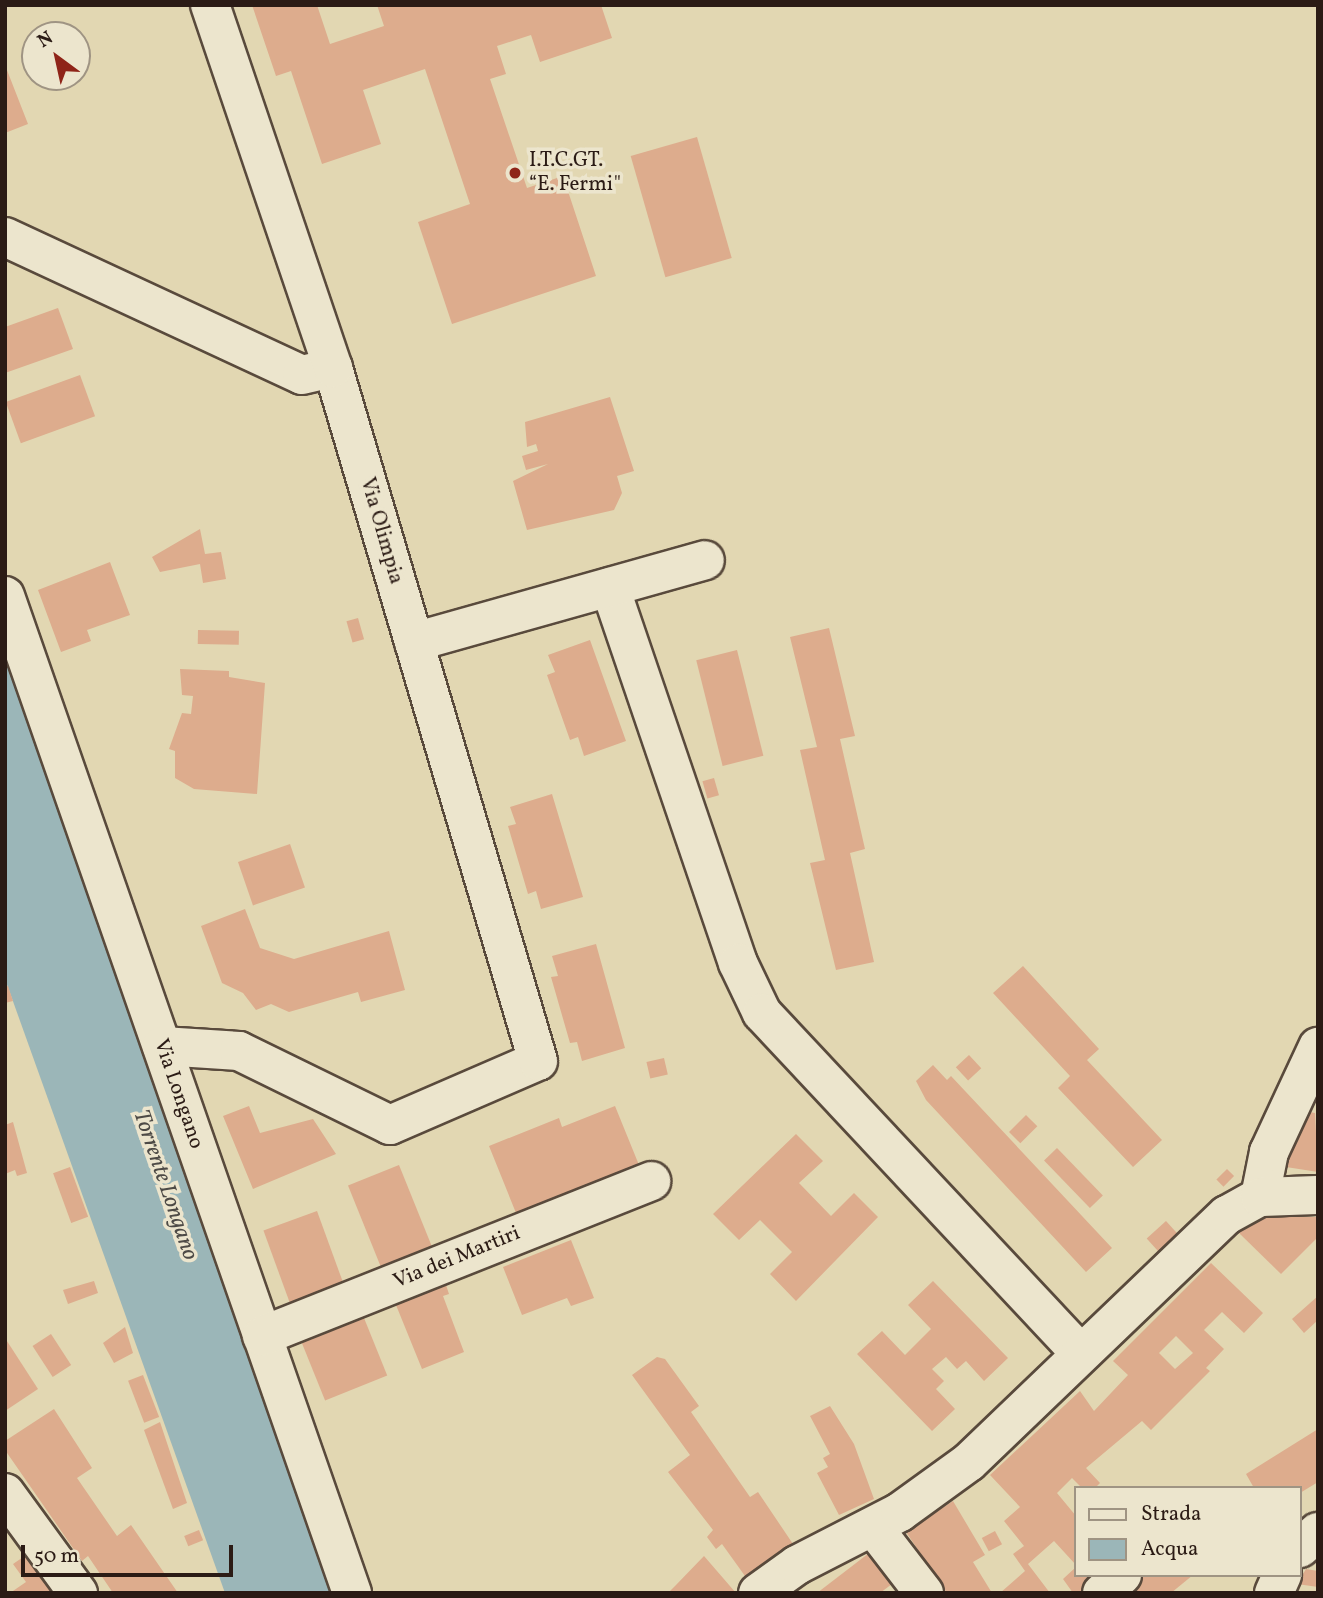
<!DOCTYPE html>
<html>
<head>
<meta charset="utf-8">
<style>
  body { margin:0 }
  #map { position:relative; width:1323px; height:1598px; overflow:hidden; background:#e2d7b2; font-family:Vollkorn,serif }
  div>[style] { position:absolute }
  .water>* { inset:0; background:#9bb6b8 }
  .building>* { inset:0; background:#ddac8d; transform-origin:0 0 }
  .roads { filter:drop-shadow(2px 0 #594a3c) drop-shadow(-2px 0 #594a3c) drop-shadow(0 2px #594a3c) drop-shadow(0 -2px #594a3c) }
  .minor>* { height:38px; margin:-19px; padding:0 19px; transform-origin:19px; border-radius:19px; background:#ece5cd }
  .dots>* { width:19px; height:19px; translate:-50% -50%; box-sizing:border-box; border:4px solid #ece5cd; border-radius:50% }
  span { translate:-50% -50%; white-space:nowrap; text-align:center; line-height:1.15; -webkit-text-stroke:7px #ece5cd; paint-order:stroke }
  .poi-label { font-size:21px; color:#2b1b15 }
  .left { translate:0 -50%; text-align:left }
  .street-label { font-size:21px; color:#2b1b15 }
  .water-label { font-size:23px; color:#4d4a46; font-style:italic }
  .frame { position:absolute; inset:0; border:7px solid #2b1b15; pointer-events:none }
  .legend { position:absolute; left:1074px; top:1486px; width:228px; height:91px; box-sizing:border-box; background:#ece5cd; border:2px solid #9f9483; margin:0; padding:9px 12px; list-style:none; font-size:21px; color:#2b1b15 }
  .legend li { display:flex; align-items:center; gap:14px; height:35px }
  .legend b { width:35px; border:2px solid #9f9483 }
  .north { position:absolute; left:21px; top:21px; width:70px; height:70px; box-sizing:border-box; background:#ece5cd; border:2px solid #9f9483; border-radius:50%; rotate:327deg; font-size:19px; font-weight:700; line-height:28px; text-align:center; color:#2b1b15 }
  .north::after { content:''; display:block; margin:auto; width:24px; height:32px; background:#8f2418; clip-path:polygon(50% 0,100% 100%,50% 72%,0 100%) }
  .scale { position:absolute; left:21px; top:1545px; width:212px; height:32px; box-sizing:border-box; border:4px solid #2b1b15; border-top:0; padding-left:9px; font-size:21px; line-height:24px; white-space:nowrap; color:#2b1b15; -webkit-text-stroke:5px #ece5cd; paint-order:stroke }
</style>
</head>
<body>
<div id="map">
  <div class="water">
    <div style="clip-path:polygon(5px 643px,333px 1593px,225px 1593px,5px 979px)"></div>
  </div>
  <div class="building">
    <div style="clip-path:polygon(252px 5px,317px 5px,330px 44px,384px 26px,377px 5px,601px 5px,612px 38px,540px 62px,531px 35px,497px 46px,506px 74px,490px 79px,527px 188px,563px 176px,596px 276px,452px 324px,418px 222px,470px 204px,425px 69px,363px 90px,381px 144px,322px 164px,291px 71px,276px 76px)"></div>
    <div style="clip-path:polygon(5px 65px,28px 124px,5px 133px,7px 117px)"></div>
    <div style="left:697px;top:137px;width:126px;height:69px;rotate:74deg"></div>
    <div style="clip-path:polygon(58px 308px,73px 349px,5px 373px,5px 327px)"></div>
    <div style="left:80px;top:375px;width:44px;height:79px;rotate:70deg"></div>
    <div style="clip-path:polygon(610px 397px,634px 471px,617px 476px,622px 493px,614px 510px,527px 530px,513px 481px,548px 464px,526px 470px,522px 456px,538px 451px,536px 444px,527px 447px,525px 422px)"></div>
    <div style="clip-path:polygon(200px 529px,205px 554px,221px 552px,226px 579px,203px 583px,200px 564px,160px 572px,152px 557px)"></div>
    <div style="clip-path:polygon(110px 562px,130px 615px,87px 630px,91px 641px,61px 652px,38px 590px)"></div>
    <div style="left:358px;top:618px;width:22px;height:12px;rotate:74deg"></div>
    <div style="clip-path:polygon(829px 628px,855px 736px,840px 739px,865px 849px,850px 853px,874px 962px,836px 970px,810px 863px,825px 860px,800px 750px,817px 747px,790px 637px)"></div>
    <div style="left:198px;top:630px;width:41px;height:14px;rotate:1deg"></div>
    <div style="clip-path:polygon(590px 640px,626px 741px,584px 756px,578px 737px,570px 740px,547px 675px,555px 672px,548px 655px)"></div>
    <div style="left:737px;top:650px;width:109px;height:42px;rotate:76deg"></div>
    <div style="clip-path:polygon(180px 669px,229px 671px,229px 677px,265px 683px,257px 794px,194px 789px,175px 778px,175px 751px,169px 749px,182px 713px,191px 714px,193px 696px,182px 695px)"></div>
    <div style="left:714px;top:778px;width:18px;height:12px;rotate:74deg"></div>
    <div style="clip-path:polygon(552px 794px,583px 897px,541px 909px,536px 891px,528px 894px,508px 826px,516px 824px,510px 807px)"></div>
    <div style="left:290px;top:844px;width:46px;height:55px;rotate:71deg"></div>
    <div style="clip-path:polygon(245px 909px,260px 948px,294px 959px,389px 931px,405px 990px,361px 1002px,358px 992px,289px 1012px,271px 1004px,256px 1010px,243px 993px,222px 983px,201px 926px)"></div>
    <div style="clip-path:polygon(596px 944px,625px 1048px,582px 1061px,577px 1042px,570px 1043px,551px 977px,558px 976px,552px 956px)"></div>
    <div style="clip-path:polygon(1023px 966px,1099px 1049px,1087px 1060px,1162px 1140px,1133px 1167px,1058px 1088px,1070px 1076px,993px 993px)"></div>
    <div style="clip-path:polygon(8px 986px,13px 1001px,5px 1003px,5px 987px)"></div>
    <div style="left:969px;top:1055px;width:18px;height:18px;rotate:47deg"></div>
    <div style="left:664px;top:1058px;width:17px;height:18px;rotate:77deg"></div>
    <div style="clip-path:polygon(933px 1065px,947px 1080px,951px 1076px,1112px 1248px,1086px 1272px,926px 1100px,916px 1081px)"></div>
    <div style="clip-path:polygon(249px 1106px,260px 1133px,313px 1119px,336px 1154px,253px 1189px,223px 1116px)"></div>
    <div style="clip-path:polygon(615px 1106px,639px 1165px,516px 1213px,489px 1146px,559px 1118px,562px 1127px)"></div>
    <div style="clip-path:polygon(1298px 1110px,1315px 1113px,1318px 1172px,1286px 1167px)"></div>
    <div style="left:1026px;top:1115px;width:16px;height:24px;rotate:45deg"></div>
    <div style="clip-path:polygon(13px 1122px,27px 1173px,17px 1176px,15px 1170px,5px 1174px,5px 1125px)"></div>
    <div style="clip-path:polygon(796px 1134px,823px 1161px,799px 1183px,831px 1216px,854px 1193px,878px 1217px,796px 1301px,770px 1274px,792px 1252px,760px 1220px,739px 1240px,713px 1214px)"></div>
    <div style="left:1057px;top:1148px;width:66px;height:18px;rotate:46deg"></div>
    <div style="left:399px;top:1165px;width:87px;height:55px;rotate:68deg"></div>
    <div style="left:70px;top:1167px;width:53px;height:18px;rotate:70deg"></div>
    <div style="left:1227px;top:1169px;width:10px;height:15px;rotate:45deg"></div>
    <div style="left:317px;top:1211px;width:77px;height:57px;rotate:70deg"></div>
    <div style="clip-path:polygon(1255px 1217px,1318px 1217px,1318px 1237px,1281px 1274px,1239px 1233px)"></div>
    <div style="left:1166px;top:1221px;width:25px;height:26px;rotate:48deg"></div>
    <div style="clip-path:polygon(571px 1240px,594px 1298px,571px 1306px,567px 1298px,522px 1315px,503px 1267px)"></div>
    <div style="clip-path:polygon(evenodd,1211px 1263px,1263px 1313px,1244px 1333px,1222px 1312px,1204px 1330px,1224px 1349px,1206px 1368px,1210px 1371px,1151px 1430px,1142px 1421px,1086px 1468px,1100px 1483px,1095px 1488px,1082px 1488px,1072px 1478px,1057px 1493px,1076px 1516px,1076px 1565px,1054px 1541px,1028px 1564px,1050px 1593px,1000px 1593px,1025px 1571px,1013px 1554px,1024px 1546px,1004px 1521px,1020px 1507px,990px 1475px,1080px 1391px,1094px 1411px,1128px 1375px,1113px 1361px,1211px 1263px,1176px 1336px,1193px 1353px,1175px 1369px,1159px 1353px,1176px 1336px)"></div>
    <div style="clip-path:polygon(94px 1281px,98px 1293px,68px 1304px,63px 1290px)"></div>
    <div style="clip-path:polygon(933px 1281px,1008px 1358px,984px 1381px,966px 1361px,957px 1369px,946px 1357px,932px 1369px,944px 1381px,936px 1389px,955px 1409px,932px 1431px,857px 1354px,882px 1331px,905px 1355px,931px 1329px,908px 1305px)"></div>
    <div style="clip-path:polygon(446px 1285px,449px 1294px,443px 1296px,464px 1352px,422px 1369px,396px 1305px)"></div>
    <div style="clip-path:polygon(1318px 1296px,1318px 1320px,1304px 1333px,1292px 1319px)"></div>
    <div style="left:364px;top:1318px;width:62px;height:67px;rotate:68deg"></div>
    <div style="clip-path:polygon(125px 1327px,133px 1353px,114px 1363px,103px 1343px)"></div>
    <div style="left:51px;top:1334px;width:37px;height:22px;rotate:57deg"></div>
    <div style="clip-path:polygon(5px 1338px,38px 1389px,5px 1411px)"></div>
    <div style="clip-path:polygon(657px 1357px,665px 1359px,699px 1406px,691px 1412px,750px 1497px,758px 1492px,793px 1544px,745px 1576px,722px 1544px,716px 1549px,707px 1537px,713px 1530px,668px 1472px,690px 1455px,632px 1375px)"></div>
    <div style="left:143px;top:1375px;width:45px;height:16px;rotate:69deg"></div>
    <div style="clip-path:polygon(830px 1406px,854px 1444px,874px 1499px,839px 1515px,817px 1473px,828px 1467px,823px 1458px,830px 1454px,810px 1416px)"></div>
    <div style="clip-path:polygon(54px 1409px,92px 1468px,77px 1478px,117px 1536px,131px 1525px,178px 1593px,113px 1593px,88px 1556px,82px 1561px,5px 1450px,5px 1441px)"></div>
    <div style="clip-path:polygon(160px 1422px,187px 1503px,173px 1509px,144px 1430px)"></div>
    <div style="clip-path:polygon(1318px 1429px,1318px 1482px,1300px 1493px,1300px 1488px,1254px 1488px,1246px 1474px)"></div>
    <div style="clip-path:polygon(953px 1501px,985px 1555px,973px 1562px,992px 1593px,947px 1593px,906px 1532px)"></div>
    <div style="left:199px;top:1530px;width:11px;height:16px;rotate:68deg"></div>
    <div style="left:995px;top:1531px;width:15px;height:15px;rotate:62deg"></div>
    <div style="clip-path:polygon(35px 1549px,66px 1593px,10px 1593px,26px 1582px,13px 1564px)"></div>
    <div style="clip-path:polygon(873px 1550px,896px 1581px,880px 1593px,817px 1593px)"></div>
    <div style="clip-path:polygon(704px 1556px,736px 1593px,668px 1593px,676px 1585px)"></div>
    <div style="clip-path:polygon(1076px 1567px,1076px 1575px,1100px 1575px,1091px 1593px,1073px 1593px,1063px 1579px)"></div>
    <div style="clip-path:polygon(1306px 1569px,1318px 1571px,1318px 1587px,1297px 1584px)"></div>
    <div style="clip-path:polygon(1133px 1575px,1193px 1575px,1171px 1593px,1113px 1593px)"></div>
  </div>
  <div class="roads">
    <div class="minor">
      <div style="left:5px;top:237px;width:327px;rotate:24.9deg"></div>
      <div style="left:302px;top:375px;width:32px;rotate:-13deg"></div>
      <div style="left:610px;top:587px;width:397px;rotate:71.2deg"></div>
      <div style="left:738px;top:963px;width:55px;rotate:64.4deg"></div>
      <div style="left:762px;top:1013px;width:466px;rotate:46.9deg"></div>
      <div style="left:5px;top:596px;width:1056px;rotate:70.81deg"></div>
      <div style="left:414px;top:642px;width:302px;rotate:-15.7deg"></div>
      <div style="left:162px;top:1046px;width:77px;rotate:3.7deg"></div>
      <div style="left:239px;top:1051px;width:168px;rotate:26.1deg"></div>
      <div style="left:390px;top:1125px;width:161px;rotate:-23.4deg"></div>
      <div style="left:538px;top:1061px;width:723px;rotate:-106.48deg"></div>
      <div style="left:333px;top:368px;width:383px;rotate:-108.7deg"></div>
      <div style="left:1260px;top:1197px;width:46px;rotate:-78.7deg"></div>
      <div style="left:1269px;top:1152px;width:116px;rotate:-65deg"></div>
      <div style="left:262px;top:1336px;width:419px;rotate:-21.7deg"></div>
      <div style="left:5px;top:1493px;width:124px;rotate:53.9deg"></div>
      <div style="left:874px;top:1528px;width:82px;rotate:52.4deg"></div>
      <div style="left:1300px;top:1548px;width:24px;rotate:-42deg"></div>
      <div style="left:758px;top:1593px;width:48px;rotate:-35.7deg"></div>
      <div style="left:797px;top:1565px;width:116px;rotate:-27.2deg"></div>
      <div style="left:900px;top:1512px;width:85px;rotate:-35.9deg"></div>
      <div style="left:969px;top:1462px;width:357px;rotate:-43.8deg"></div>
      <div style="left:1227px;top:1215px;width:38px;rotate:-29deg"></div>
      <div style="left:1260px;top:1197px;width:58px;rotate:-2deg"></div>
      <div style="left:1102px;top:1593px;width:27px;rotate:-42deg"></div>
      <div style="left:1274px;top:1593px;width:20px;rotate:-66deg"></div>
    </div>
  </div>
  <div class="dots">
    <div style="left:515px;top:173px;background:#8f2418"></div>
  </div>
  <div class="poi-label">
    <span class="left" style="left:529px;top:173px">I.T.C.GT.<br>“E. Fermi"</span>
  </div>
  <div class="street-label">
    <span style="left:381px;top:531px;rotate:74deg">Via Olimpia</span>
    <span style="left:178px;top:1094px;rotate:71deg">Via Longano</span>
    <span style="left:457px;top:1258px;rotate:-22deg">Via dei Martiri</span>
  </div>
  <div class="water-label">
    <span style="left:165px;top:1185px;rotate:71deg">Torrente Longano</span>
  </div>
  <div class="frame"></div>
  <ul class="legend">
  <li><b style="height:9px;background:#ece5cd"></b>Strada</li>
  <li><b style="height:19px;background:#9bb6b8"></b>Acqua</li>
  </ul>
  <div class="north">N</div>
  <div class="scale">50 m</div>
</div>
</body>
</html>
